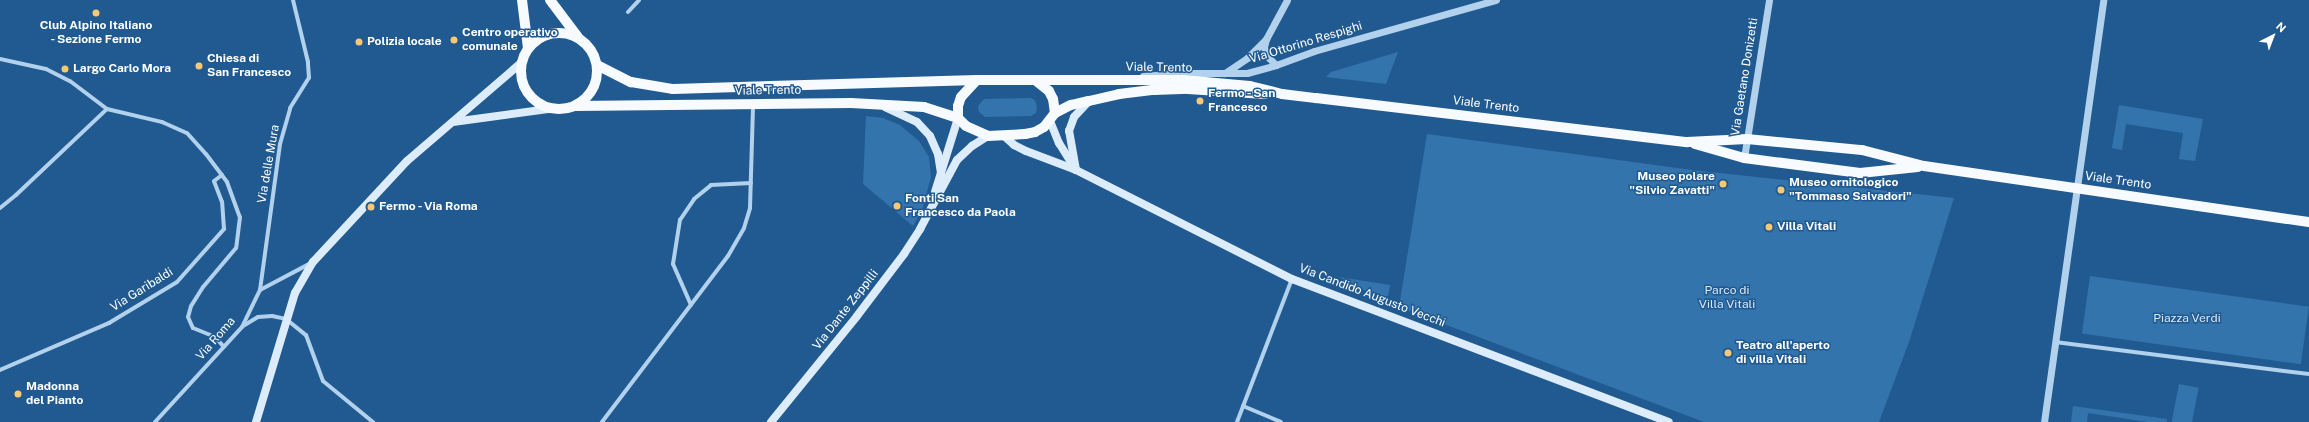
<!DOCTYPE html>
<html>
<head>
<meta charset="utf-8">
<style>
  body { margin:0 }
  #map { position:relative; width:2309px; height:422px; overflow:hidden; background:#215a90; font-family:"Public Sans",sans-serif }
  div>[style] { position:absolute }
  .green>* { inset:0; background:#3474ad; transform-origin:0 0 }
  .minor>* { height:4px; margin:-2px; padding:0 2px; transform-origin:2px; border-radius:2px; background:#b1d1ed }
  .tertiary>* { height:7px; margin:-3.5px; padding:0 3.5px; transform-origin:3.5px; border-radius:3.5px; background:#b1d1ed }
  .secondary>* { height:8px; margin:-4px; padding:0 4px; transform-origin:4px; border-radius:4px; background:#ddecfa }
  .primary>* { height:10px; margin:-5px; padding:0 5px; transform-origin:5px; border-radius:5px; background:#f7fbff }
  .primary>.ring { margin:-5px; padding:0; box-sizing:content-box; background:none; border:10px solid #f7fbff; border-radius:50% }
  .dots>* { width:11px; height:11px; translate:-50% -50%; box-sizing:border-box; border:2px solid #215a90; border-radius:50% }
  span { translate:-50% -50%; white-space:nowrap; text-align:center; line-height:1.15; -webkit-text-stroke:3px #215a90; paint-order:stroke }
  .poi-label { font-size:12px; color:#fff; font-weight:700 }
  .left { translate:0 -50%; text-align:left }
  .right { translate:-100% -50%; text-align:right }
  .street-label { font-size:12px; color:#fff }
  .park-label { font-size:12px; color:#d7e9f9 }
  .north { position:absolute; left:2253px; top:16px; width:40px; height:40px; -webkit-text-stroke:3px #215a90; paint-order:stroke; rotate:42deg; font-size:11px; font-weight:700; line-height:16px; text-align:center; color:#fff }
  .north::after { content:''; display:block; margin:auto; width:14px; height:18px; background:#fff; clip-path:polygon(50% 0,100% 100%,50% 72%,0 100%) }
</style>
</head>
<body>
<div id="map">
  <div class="green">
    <div style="clip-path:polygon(1398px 52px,1386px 84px,1326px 77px,1331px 72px)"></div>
    <div style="clip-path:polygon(1030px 98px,1035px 100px,1037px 107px,1036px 113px,1031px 116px,985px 117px,979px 112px,978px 106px,984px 99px)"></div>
    <div style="clip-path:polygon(2119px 105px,2203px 119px,2195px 161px,2179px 159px,2183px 133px,2126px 124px,2122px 150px,2112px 148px)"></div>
    <div style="clip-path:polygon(866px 116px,883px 118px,900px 125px,919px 141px,929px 157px,931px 177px,922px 210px,913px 226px,863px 184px)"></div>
    <div style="clip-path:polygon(1427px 134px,1692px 170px,1954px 198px,1909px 342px,1879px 422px,1704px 422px,1399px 307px)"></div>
    <div style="left:2090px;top:276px;width:221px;height:58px;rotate:8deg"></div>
    <div style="clip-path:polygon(1339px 277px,1390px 285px,1387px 302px)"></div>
    <div style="left:2179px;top:384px;width:20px;height:38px;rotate:11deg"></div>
    <div style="clip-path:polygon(2073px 406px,2167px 419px,2167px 422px,2148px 422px,2088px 413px,2087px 422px,2071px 422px)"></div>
  </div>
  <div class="minor">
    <div style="left:628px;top:12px;width:16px;rotate:-47deg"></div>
    <div style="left:0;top:59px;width:47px;rotate:12.3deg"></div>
    <div style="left:46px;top:69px;width:27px;rotate:27deg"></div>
    <div style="left:70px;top:81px;width:46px;rotate:37.1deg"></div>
    <div style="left:107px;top:109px;width:57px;rotate:13.3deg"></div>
    <div style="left:162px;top:122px;width:27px;rotate:24deg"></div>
    <div style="left:187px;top:133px;width:28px;rotate:48deg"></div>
    <div style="left:206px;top:154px;width:35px;rotate:53deg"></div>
    <div style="left:227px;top:182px;width:37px;rotate:70deg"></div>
    <div style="left:240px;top:217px;width:31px;rotate:97deg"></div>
    <div style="left:236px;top:248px;width:51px;rotate:130.2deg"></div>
    <div style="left:203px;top:287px;width:22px;rotate:122deg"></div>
    <div style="left:191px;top:306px;width:11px;rotate:105deg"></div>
    <div style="left:188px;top:317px;width:12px;rotate:66deg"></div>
    <div style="left:193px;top:328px;width:24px;rotate:22deg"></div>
    <div style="left:215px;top:337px;width:13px;rotate:48deg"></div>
    <div style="left:0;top:208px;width:21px;rotate:-39deg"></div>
    <div style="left:16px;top:195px;width:125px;rotate:-43.4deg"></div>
    <div style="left:260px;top:290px;width:147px;rotate:-82.2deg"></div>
    <div style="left:280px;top:144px;width:37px;rotate:-74deg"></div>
    <div style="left:290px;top:108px;width:36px;rotate:-58deg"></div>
    <div style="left:309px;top:78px;width:16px;rotate:-94deg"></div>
    <div style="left:308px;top:62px;width:64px;rotate:-103.6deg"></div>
    <div style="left:691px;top:305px;width:45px;rotate:-113.7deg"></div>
    <div style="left:673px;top:264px;width:45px;rotate:-81deg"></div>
    <div style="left:680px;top:220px;width:25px;rotate:-56deg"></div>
    <div style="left:694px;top:199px;width:22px;rotate:-39deg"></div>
    <div style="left:711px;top:185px;width:40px;rotate:-2.9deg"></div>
    <div style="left:243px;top:326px;width:17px;rotate:-31deg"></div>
    <div style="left:258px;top:317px;width:14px;rotate:-4deg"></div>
    <div style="left:272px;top:316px;width:14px;rotate:12deg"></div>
    <div style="left:286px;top:319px;width:26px;rotate:39deg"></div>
    <div style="left:306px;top:335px;width:49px;rotate:69.7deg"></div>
    <div style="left:323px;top:381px;width:65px;rotate:39.4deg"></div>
    <div style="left:2055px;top:342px;width:256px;rotate:7.2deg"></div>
    <div style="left:0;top:370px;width:119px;rotate:-23.3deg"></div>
    <div style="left:109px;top:323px;width:79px;rotate:-31.1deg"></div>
    <div style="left:177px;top:282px;width:71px;rotate:-48.4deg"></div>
    <div style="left:224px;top:229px;width:27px;rotate:-94deg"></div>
    <div style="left:222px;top:202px;width:22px;rotate:-111deg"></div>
    <div style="left:214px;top:181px;width:10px;rotate:-37deg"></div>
    <div style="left:1243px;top:406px;width:41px;rotate:22.8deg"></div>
    <div style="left:155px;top:422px;width:129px;rotate:-47.5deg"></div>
    <div style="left:242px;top:327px;width:41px;rotate:-64.1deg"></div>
    <div style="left:260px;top:290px;width:58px;rotate:-27.9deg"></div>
    <div style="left:602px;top:422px;width:208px;rotate:-52.8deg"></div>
    <div style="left:728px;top:256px;width:32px;rotate:-60deg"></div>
    <div style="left:744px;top:228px;width:21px;rotate:-73deg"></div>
    <div style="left:750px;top:208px;width:103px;rotate:-88.3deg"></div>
    <div style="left:1237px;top:422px;width:153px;rotate:-69deg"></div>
  </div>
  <div class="tertiary">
    <div style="left:1266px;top:39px;width:44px;rotate:-61.7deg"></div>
    <div style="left:1225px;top:73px;width:27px;rotate:-34deg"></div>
    <div style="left:1247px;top:58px;width:27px;rotate:-45deg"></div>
    <div style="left:1266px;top:39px;width:8px;rotate:104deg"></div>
    <div style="left:1264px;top:47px;width:8px;rotate:76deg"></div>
    <div style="left:1266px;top:55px;width:14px;rotate:45deg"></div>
    <div style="left:1143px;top:76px;width:40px;rotate:-4.3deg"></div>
    <div style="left:1183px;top:73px;width:64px"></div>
    <div style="left:1247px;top:73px;width:30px;rotate:-15deg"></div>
    <div style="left:1276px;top:65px;width:40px;rotate:-20.2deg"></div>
    <div style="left:1314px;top:51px;width:189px;rotate:-15.7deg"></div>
    <div style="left:1744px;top:158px;width:160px;rotate:-81deg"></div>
    <div style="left:2044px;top:422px;width:426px;rotate:-82deg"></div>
  </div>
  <div class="secondary">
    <div style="left:885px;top:107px;width:35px;rotate:25deg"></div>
    <div style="left:917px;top:122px;width:19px;rotate:47deg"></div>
    <div style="left:930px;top:136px;width:20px;rotate:66deg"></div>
    <div style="left:938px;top:154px;width:20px;rotate:81deg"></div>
    <div style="left:1050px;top:121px;width:24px;rotate:68deg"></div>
    <div style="left:1059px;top:143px;width:25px;rotate:58deg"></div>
    <div style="left:453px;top:122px;width:96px;rotate:-7.8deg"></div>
    <div style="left:1003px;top:135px;width:15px;rotate:42deg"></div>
    <div style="left:1014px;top:145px;width:13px;rotate:27deg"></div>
    <div style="left:1026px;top:151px;width:53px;rotate:20.8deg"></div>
    <div style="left:1076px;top:170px;width:242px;rotate:26.8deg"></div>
    <div style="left:1292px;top:279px;width:403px;rotate:20.8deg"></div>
    <div style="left:1076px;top:170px;width:40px;rotate:-100deg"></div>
    <div style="left:1069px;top:131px;width:15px;rotate:-70deg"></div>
    <div style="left:1074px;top:117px;width:22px;rotate:-47deg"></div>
    <div style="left:935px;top:192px;width:77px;rotate:-72.7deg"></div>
    <div style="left:256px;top:422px;width:135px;rotate:-73.2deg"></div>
    <div style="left:295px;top:293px;width:36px;rotate:-60deg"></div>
    <div style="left:313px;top:262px;width:138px;rotate:-47.1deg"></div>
    <div style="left:407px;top:161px;width:152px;rotate:-40.7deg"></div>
    <div style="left:771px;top:422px;width:136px;rotate:-50.9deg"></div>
    <div style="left:857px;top:316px;width:78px;rotate:-52.8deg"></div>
    <div style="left:904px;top:254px;width:30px;rotate:-57deg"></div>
    <div style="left:920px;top:229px;width:78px;rotate:-61.8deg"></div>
    <div style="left:957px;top:160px;width:21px;rotate:-43deg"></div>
    <div style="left:972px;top:146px;width:19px;rotate:-32deg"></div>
  </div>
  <div class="primary">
    <div style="left:522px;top:0;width:48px;rotate:82.9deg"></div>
    <div style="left:550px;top:0;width:46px;rotate:52.9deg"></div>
    <div class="ring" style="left:521px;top:33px;width:66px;height:66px"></div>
    <div style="left:597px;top:65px;width:38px;rotate:27deg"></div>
    <div style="left:631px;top:82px;width:43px;rotate:9.5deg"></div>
    <div style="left:673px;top:89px;width:304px;rotate:-1.7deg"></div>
    <div style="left:977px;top:80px;width:206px"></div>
    <div style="left:1183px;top:80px;width:67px;rotate:5.1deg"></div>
    <div style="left:1250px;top:86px;width:33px;rotate:14deg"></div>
    <div style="left:1282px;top:94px;width:34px;rotate:7deg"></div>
    <div style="left:1316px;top:98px;width:374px;rotate:6.8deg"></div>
    <div style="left:1687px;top:142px;width:60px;rotate:-2.9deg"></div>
    <div style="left:1747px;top:139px;width:116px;rotate:5.5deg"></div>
    <div style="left:1862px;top:150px;width:64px;rotate:14.5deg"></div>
    <div style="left:1924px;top:166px;width:389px;rotate:8.3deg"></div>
    <div style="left:575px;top:106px;width:276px;rotate:-0.6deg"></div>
    <div style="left:851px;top:103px;width:73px;rotate:3.1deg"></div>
    <div style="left:924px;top:107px;width:36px;rotate:18deg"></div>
    <div style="left:958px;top:118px;width:11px;rotate:45deg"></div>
    <div style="left:966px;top:126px;width:24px;rotate:24deg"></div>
    <div style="left:988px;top:136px;width:37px;rotate:-3deg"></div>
    <div style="left:1025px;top:134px;width:10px;rotate:-11deg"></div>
    <div style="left:1035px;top:132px;width:10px;rotate:-29deg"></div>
    <div style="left:1044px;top:127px;width:18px;rotate:-52deg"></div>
    <div style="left:1055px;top:113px;width:14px;rotate:-98deg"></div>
    <div style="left:1053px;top:99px;width:9px;rotate:-117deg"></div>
    <div style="left:1049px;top:91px;width:18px;rotate:-142deg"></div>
    <div style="left:1055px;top:113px;width:18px;rotate:-27deg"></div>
    <div style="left:1071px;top:105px;width:18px;rotate:-13deg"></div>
    <div style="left:1089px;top:101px;width:31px;rotate:-13deg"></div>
    <div style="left:1119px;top:94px;width:35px;rotate:-7deg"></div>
    <div style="left:1154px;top:90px;width:34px;rotate:-2deg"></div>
    <div style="left:1188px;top:89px;width:77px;rotate:3.7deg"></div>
    <div style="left:958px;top:118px;width:12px;rotate:-90deg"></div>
    <div style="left:958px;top:106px;width:9px;rotate:-72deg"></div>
    <div style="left:961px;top:97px;width:23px;rotate:-47deg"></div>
    <div style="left:1695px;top:144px;width:51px;rotate:15.9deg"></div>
    <div style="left:1744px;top:158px;width:117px;rotate:7.4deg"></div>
    <div style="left:1860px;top:173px;width:58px;rotate:-5.9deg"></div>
  </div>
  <div class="dots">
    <div style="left:96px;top:13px;background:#f9c872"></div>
    <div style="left:454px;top:40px;background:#f9c872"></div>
    <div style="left:359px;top:42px;background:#f9c872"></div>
    <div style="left:199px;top:66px;background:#f9c872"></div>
    <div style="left:65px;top:69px;background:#f9c872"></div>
    <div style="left:1200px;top:101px;background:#f9c872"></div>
    <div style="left:1723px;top:184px;background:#f9c872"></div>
    <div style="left:1781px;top:190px;background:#f9c872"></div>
    <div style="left:897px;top:206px;background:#f9c872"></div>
    <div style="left:371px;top:207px;background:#f9c872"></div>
    <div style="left:1769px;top:227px;background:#f9c872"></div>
    <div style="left:1728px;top:353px;background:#f9c872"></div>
    <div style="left:18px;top:394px;background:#f9c872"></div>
  </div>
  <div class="poi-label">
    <span style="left:96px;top:33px">Club Alpino Italiano<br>- Sezione Fermo</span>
    <span class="left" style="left:462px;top:40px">Centro operativo<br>comunale</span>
    <span class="left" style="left:367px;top:42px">Polizia locale</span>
    <span class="left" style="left:207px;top:66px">Chiesa di<br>San Francesco</span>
    <span class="left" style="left:73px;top:69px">Largo Carlo Mora</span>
    <span class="left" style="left:1208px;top:101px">Fermo - San<br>Francesco</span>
    <span class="right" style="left:1715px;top:184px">Museo polare<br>"Silvio Zavatti"</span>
    <span class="left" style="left:1789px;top:190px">Museo ornitologico<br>"Tommaso Salvadori"</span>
    <span class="left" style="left:905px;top:206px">Fonti San<br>Francesco da Paola</span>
    <span class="left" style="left:379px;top:207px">Fermo - Via Roma</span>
    <span class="left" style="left:1777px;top:227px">Villa Vitali</span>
    <span class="left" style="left:1736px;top:353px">Teatro all'aperto<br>di villa Vitali</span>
    <span class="left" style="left:26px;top:394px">Madonna<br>del Pianto</span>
  </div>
  <div class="street-label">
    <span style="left:1306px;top:43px;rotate:-17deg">Via Ottorino Respighi</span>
    <span style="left:1159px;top:68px;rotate:1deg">Viale Trento</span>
    <span style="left:1745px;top:77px;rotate:-81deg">Via Gaetano Donizetti</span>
    <span style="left:768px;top:91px;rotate:-1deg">Viale Trento</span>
    <span style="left:1486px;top:105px;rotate:7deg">Viale Trento</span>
    <span style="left:269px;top:164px;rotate:-80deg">Via delle Mura</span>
    <span style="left:2118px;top:181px;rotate:8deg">Viale Trento</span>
    <span style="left:142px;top:290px;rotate:-32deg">Via Garibaldi</span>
    <span style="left:1372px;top:296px;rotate:21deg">Via Candido Augusto Vecchi</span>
    <span style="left:846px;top:310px;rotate:-52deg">Via Dante Zeppilli</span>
    <span style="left:216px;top:339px;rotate:-49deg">Via Roma</span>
  </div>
  <div class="park-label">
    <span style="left:1727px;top:298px">Parco di<br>Villa Vitali</span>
    <span style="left:2187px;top:319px">Piazza Verdi</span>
  </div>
  <div class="north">N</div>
</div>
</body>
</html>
